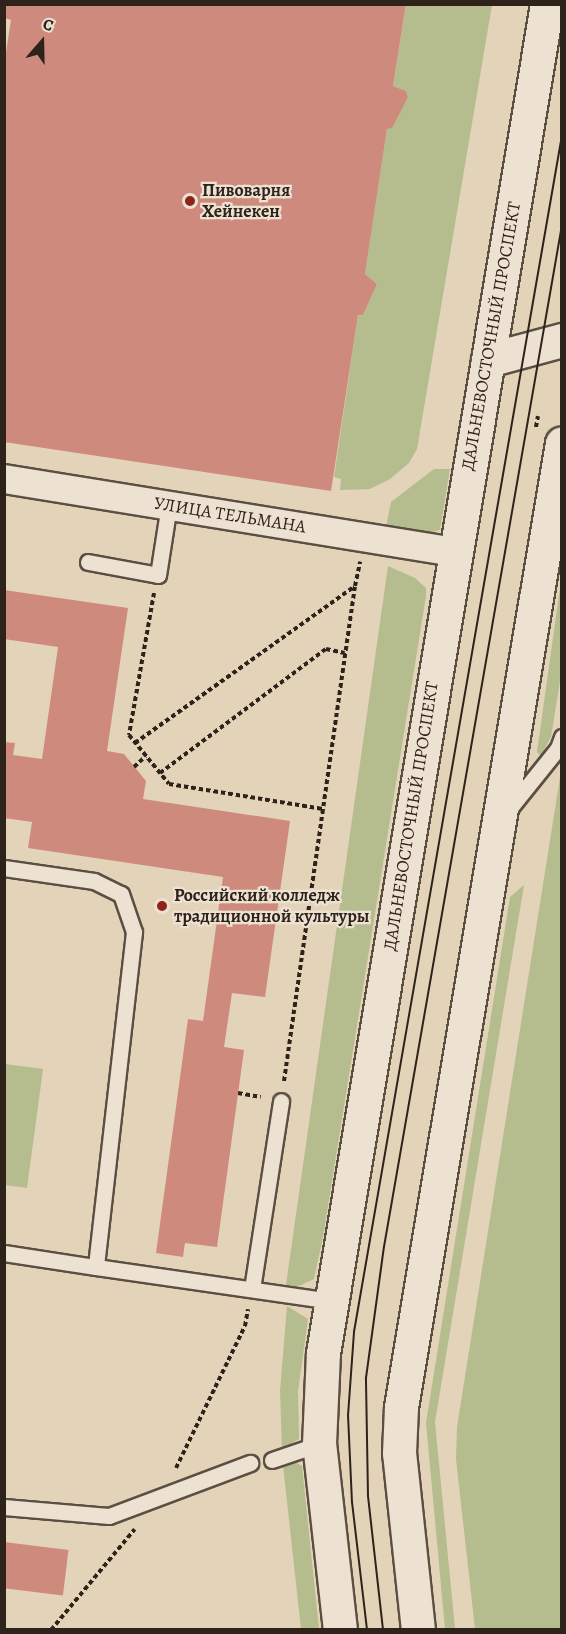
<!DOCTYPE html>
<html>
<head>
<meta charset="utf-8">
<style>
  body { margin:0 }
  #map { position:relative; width:566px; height:1634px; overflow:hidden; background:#e3d3b9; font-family:Alegreya,serif }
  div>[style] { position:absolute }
  .green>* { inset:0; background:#b5bc8e }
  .building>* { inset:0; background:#ce8b7d; transform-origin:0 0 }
  .path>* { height:4px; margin-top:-2px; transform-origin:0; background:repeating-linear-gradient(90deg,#2e231a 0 4.5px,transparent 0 7.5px) }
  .roads { filter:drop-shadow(2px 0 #5b4f42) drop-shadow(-2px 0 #5b4f42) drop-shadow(0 2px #5b4f42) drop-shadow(0 -2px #5b4f42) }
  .lane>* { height:15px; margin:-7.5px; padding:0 7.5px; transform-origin:7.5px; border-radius:7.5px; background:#ede2d2 }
  .street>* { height:28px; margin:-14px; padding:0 14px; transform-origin:14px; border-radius:14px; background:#ede2d2 }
  .secondary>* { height:33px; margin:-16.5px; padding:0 16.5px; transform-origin:16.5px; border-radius:16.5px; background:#ede2d2 }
  .tram>* { height:1.5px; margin:-0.75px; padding:0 0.75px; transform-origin:0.75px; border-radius:0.75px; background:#2e231a }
  .dots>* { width:16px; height:16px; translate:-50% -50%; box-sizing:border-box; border:3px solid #ede2d2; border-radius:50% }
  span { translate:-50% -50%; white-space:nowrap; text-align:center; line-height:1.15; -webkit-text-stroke:4.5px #ede2d2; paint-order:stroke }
  .poi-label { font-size:18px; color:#2e231a; font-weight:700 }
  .left { translate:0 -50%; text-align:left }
  .street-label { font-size:18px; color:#2e231a }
  .frame { position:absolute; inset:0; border:6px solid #2e231a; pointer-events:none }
  .north { position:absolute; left:12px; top:12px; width:60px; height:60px; -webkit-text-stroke:4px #ede2d2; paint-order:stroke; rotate:20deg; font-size:16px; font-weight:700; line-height:24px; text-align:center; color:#2e231a }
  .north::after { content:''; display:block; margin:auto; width:21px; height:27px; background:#2e231a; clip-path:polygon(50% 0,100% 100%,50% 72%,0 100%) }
</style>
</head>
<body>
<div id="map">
  <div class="green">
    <div style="clip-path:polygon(406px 5px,492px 5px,417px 449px,409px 463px,390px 479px,370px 489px,340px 490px,341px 479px,334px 477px,358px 315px,363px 315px,377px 284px,365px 274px,387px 129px,408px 97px,406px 91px,393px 86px)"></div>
    <div style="clip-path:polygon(434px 469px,450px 469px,440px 530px,429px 533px,386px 527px,391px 502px)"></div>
    <div style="clip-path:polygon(388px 566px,415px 578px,426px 588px,426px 596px,323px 1237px,314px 1279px,297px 1287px,286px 1285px)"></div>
    <div style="clip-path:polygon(561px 581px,561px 675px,551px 737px,541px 756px,537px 752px)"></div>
    <div style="clip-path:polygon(561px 771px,561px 1629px,475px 1629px,456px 1459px,457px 1427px)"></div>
    <div style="clip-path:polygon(524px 885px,435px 1422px,455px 1629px,445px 1629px,426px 1423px,510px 897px)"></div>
    <div style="clip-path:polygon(5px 1064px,43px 1069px,27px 1188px,5px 1185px)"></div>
    <div style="clip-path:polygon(287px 1306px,308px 1319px,298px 1391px,299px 1439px,282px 1449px,280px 1391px)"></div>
    <div style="clip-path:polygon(295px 1462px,302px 1466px,319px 1629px,301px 1629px,283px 1465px)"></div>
  </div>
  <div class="building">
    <div style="clip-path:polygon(4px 4px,406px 4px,393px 86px,406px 91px,408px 97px,392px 128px,387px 129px,365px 274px,377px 284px,363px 315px,358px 315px,331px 491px,4px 442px,4px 65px,11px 20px,4px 18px)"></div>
    <div style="clip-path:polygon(4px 590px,128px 608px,107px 751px,124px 754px,146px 781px,143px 799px,290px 821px,265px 997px,232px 993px,224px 1047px,244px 1050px,217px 1247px,185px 1243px,183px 1257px,156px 1253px,188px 1019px,203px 1021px,223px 877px,28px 848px,32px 822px,4px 818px,4px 742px,15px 743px,13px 755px,42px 759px,58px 647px,4px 639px)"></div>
    <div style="left:4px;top:1542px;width:65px;height:46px;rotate:7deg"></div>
  </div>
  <div class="path">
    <div style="left:536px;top:427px;width:11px;rotate:-80deg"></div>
    <div style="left:154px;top:593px;width:144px;rotate:100deg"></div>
    <div style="left:129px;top:735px;width:63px;rotate:50.8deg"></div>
    <div style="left:169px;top:784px;width:156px;rotate:9.2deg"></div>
    <div style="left:135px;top:743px;width:270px;rotate:-35.5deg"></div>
    <div style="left:355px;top:586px;width:25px;rotate:-78deg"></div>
    <div style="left:134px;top:767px;width:16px;rotate:-43deg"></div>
    <div style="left:160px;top:773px;width:207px;rotate:-36.8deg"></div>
    <div style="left:326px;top:649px;width:19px;rotate:12deg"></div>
    <div style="left:284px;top:1081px;width:500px;rotate:-81.84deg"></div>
    <div style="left:238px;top:1093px;width:23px;rotate:10deg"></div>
    <div style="left:176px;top:1468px;width:158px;rotate:-64.1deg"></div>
    <div style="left:245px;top:1326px;width:17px;rotate:-80deg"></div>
    <div style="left:51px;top:1630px;width:131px;rotate:-50.3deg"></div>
  </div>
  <div class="roads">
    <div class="lane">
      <div style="left:88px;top:562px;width:71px;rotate:10.5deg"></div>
      <div style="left:158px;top:575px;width:71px;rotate:-81.1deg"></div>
      <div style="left:506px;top:813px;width:83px;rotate:-51.3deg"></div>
      <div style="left:558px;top:748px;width:12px;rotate:-70deg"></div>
      <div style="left:4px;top:868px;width:91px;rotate:8.2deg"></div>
      <div style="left:94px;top:881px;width:30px;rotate:26deg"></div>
      <div style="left:121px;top:894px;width:40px;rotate:71.1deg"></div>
      <div style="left:134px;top:932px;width:337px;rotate:96.5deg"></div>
      <div style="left:96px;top:1267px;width:237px;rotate:8.2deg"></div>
      <div style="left:4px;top:1253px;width:93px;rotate:8.7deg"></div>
      <div style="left:252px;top:1289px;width:190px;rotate:-81.2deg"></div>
      <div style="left:272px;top:1460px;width:50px;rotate:-18.8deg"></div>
      <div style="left:4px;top:1507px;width:105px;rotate:4.9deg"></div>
      <div style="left:109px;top:1516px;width:151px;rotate:-20.6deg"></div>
    </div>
    <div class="street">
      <div style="left:4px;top:479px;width:457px;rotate:9.2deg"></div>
    </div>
    <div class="secondary">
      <div style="left:488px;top:360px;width:77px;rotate:-15.1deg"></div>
      <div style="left:340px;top:1630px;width:187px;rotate:-96.4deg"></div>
      <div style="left:319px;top:1444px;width:91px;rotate:-87.5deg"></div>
      <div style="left:323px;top:1353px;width:1367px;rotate:-80.57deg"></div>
      <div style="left:418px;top:1630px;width:178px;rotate:-96.1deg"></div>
      <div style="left:399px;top:1453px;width:46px;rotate:-87.5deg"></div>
      <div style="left:401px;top:1407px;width:977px;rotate:-80.52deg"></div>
    </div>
  </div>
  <div class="tram">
    <div style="left:367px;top:1630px;width:128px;rotate:-96.7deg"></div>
    <div style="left:352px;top:1503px;width:87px;rotate:-92.6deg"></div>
    <div style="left:348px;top:1416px;width:84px;rotate:-85.9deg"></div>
    <div style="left:354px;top:1332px;width:1215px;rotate:-80.14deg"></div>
    <div style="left:383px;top:1630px;width:135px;rotate:-96.4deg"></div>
    <div style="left:368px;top:1496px;width:118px;rotate:-91deg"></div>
    <div style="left:366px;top:1378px;width:132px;rotate:-82.2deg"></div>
    <div style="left:384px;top:1247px;width:1037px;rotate:-80.12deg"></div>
  </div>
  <div class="dots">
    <div style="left:190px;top:201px;background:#8f2418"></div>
    <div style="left:162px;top:906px;background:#8f2418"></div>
  </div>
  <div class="poi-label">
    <span class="left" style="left:202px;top:201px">Пивоварня<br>Хейнекен</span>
    <span class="left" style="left:174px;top:906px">Российский колледж<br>традиционной культуры</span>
  </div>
  <div class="street-label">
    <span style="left:491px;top:336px;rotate:-80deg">ДАЛЬНЕВОСТОЧНЫЙ ПРОСПЕКТ</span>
    <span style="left:230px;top:515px;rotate:9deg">УЛИЦА ТЕЛЬМАНА</span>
    <span style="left:411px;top:816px;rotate:-81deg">ДАЛЬНЕВОСТОЧНЫЙ ПРОСПЕКТ</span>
  </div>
  <div class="frame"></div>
  <div class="north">С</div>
</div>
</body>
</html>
